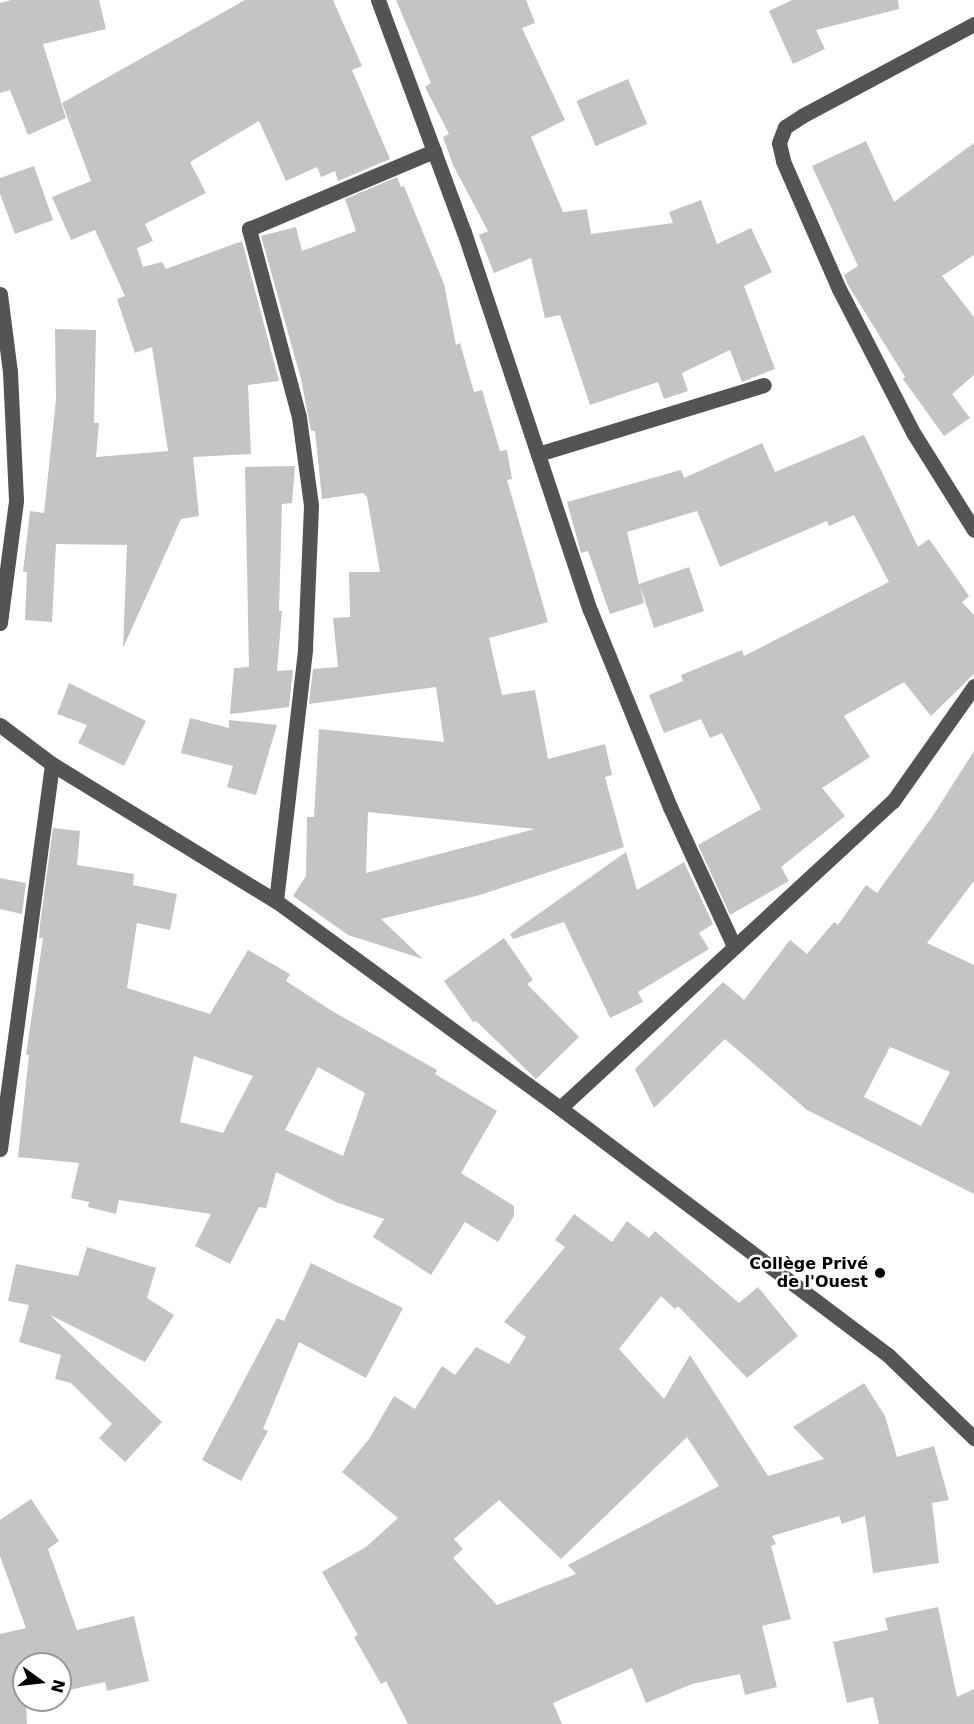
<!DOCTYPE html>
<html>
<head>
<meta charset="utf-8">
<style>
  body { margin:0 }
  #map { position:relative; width:974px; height:1724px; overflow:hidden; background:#fff; font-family:"DejaVu Sans",sans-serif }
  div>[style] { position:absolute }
  .building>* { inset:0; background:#c4c4c4; transform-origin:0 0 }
  .minor>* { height:15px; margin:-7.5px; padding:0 7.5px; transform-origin:7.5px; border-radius:7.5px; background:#545454 }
  .dots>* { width:16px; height:16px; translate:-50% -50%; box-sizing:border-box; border:3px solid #fff; border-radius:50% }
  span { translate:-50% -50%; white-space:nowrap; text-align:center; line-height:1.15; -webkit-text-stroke:5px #fff; paint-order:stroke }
  .poi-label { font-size:16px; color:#000; font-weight:700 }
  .right { translate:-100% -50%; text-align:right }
  .north { position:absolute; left:12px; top:1652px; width:60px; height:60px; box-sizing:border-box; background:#fff; border:2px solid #999; border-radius:50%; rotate:105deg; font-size:16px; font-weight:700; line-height:24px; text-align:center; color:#000 }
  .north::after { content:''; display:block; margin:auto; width:21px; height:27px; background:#000; clip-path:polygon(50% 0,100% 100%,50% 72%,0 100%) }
</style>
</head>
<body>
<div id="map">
  <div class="building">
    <div style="clip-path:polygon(11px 0,99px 0,106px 29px,43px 44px,66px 118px,28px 135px,10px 90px,0 93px,0 3px)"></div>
    <div style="clip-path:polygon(245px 0,333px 0,362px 66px,352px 70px,390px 159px,338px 181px,335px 171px,321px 177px,317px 167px,286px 181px,259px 121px,190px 162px,206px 193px,145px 224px,153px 241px,137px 248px,143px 267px,162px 262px,166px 269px,242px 241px,279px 381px,248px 385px,251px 454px,193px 457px,199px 516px,181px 519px,123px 648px,127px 545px,56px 544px,52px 622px,25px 620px,27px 572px,23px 572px,30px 511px,44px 513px,56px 400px,55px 329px,96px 330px,94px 423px,99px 423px,96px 457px,168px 451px,152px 347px,135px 353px,117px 299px,125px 296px,95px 230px,71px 240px,52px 197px,91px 181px,62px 103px)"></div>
    <div style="clip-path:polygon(396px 0,526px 0,535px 23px,522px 28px,565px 120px,531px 137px,563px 212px,587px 209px,591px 234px,673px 223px,669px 212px,701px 200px,717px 244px,751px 228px,772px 272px,744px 286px,775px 369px,742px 382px,730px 350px,682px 373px,688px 391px,664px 399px,658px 382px,590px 405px,560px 315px,545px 318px,531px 258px,494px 273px,479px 235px,488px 231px,453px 165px,443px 137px,449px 134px,425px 87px,431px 83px)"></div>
    <div style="clip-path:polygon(792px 0,898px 0,899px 9px,816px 30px,825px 49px,793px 64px,769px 11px)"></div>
    <div style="left:628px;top:79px;width:49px;height:56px;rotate:67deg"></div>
    <div style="clip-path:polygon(866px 141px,894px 202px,974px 143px,974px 255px,942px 276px,974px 317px,974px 375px,952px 394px,970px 418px,944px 436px,903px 379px,905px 377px,848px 285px,844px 275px,858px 266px,812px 166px)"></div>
    <div style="clip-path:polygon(34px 166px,53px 220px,15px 234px,0 194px,0 178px)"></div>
    <div style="clip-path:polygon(evenodd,397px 177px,401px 187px,404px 186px,444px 284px,456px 345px,460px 343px,474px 392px,482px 390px,500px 451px,507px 450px,512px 479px,507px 480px,548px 622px,489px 638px,502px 695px,535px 690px,548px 759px,605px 744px,612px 775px,605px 777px,624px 847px,480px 895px,381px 919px,423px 959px,348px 935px,293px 896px,306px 876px,307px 817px,314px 817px,319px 729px,444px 742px,436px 687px,309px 704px,313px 669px,338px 667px,333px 618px,350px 617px,349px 572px,380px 572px,367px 497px,363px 493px,322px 499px,315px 431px,311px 431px,301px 379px,261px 236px,296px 227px,302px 251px,356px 231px,345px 199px,397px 177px,368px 812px,535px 829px,366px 873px,368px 812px)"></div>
    <div style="clip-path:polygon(864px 435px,918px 547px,929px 539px,969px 596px,962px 602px,974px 615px,974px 674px,931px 716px,904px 682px,844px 716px,870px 757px,822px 788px,845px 816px,781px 867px,789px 881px,730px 915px,698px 845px,761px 809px,722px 733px,710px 738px,701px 719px,664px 733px,649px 695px,683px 681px,681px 675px,742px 650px,744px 656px,889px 582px,854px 515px,829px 526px,827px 521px,720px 567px,697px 511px,627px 532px,639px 584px,689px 567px,704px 611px,654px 628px,640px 586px,644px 603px,610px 614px,588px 551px,581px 553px,567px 502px,681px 470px,684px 478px,762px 443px,775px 472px)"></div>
    <div style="clip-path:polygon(295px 466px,292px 503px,282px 504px,279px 611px,282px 611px,277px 671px,293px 670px,289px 707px,230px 714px,234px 668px,249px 667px,245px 467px)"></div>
    <div style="clip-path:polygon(69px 683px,146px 721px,124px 766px,78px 743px,87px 725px,57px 714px)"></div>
    <div style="clip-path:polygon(190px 718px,229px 728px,229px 720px,277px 725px,256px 795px,227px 787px,233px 766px,181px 753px)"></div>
    <div style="clip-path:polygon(evenodd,974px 751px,974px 881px,927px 943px,974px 965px,974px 1194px,807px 1110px,725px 1039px,654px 1108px,635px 1069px,723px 982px,744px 1000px,790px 940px,807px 954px,834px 922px,838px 925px,866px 885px,877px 893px,932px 817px,974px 751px,890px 1047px,950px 1072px,921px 1126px,864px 1097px,890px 1047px)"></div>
    <div style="clip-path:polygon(evenodd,53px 828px,80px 831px,77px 865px,134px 874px,133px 885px,177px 894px,170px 930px,137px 923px,127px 988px,210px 1014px,248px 950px,290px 974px,286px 981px,332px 1011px,437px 1070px,435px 1074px,497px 1111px,461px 1173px,514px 1206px,514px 1216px,498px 1242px,465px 1222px,431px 1275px,373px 1237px,384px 1219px,336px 1202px,276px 1172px,266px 1208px,259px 1207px,230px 1264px,195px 1246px,211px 1214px,119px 1200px,116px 1214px,88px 1207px,89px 1202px,71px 1198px,79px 1163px,18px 1157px,29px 1055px,26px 1055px,43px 938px,39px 938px,40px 924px,53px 828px,194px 1056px,253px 1076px,223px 1133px,180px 1122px,194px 1056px,53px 828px,318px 1067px,365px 1093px,343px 1156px,285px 1130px,318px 1067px)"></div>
    <div style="clip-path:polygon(626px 852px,637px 890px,684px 862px,713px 924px,699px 933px,709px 949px,638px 992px,643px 1002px,610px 1018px,564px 922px,513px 939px,510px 934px)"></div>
    <div style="clip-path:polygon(0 878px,26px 883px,22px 914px,0 909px)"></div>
    <div style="clip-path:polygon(504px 938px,533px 980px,527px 984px,579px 1037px,536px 1079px,476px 1021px,473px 1022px,444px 981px)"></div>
    <div style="clip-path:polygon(evenodd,574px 1214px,612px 1242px,627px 1221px,649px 1238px,655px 1231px,739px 1303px,758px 1287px,798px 1336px,747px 1378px,678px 1306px,675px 1309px,661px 1296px,619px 1349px,664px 1399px,690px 1355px,768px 1476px,824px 1459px,793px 1427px,864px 1383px,885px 1416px,897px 1457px,934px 1446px,949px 1500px,932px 1503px,939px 1563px,873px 1573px,865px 1516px,842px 1524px,839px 1516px,772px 1536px,776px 1544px,771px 1546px,791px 1619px,762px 1626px,777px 1687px,745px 1695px,740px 1674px,692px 1684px,646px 1703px,632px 1668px,553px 1703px,562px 1724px,408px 1724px,386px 1681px,381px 1684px,354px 1637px,358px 1635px,322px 1572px,366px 1547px,398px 1518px,342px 1472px,369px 1439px,394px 1396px,415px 1409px,442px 1366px,455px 1375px,476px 1347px,509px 1364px,526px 1337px,504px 1322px,565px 1247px,555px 1240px,574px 1214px,687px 1437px,719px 1486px,568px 1565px,576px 1574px,497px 1605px,453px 1558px,463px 1549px,454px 1539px,499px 1500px,561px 1559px,687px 1437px)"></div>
    <div style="clip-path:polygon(87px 1247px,156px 1268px,147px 1298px,174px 1315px,145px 1362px,50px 1315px,162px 1422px,125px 1462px,99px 1438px,112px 1424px,71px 1383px,55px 1379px,61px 1355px,19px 1342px,29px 1305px,8px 1301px,16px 1264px,78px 1276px)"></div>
    <div style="clip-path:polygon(311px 1263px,403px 1308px,366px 1378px,299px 1342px,263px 1429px,268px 1431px,241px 1481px,202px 1460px,277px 1318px,284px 1321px)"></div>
    <div style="clip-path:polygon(31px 1499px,59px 1541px,48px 1549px,77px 1630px,134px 1616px,149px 1681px,107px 1691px,105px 1682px,60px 1692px,60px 1664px,24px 1664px,27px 1724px,0 1724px,0 1634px,26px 1628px,0 1556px,0 1520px)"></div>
    <div style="clip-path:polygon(938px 1607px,957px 1697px,974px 1689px,974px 1724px,879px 1724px,873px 1697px,847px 1703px,833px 1642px,888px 1630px,885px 1618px)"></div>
  </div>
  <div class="minor">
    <div style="left:378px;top:0;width:247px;rotate:69.7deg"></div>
    <div style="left:464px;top:232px;width:398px;rotate:71.6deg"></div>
    <div style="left:590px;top:610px;width:213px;rotate:67.9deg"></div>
    <div style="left:670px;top:807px;width:153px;rotate:65.3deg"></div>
    <div style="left:974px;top:24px;width:195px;rotate:151.9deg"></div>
    <div style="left:802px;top:116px;width:20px;rotate:147deg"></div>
    <div style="left:785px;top:127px;width:17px;rotate:111deg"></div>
    <div style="left:779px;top:143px;width:18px;rotate:77deg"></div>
    <div style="left:783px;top:161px;width:140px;rotate:66.4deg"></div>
    <div style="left:839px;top:289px;width:163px;rotate:62.7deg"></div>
    <div style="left:914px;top:434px;width:113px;rotate:58deg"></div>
    <div style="left:0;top:294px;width:79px;rotate:82.7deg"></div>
    <div style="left:10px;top:372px;width:129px;rotate:87.3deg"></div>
    <div style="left:16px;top:501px;width:123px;rotate:97.5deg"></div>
    <div style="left:538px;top:454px;width:236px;rotate:-17deg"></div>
    <div style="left:0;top:725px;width:65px;rotate:36.9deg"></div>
    <div style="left:52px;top:764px;width:263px;rotate:31.5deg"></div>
    <div style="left:276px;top:901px;width:351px;rotate:36.1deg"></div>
    <div style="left:560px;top:1108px;width:411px;rotate:37deg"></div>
    <div style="left:888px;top:1355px;width:120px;rotate:44deg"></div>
    <div style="left:276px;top:901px;width:254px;rotate:-83.4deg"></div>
    <div style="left:305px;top:649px;width:144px;rotate:-87.6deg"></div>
    <div style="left:311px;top:505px;width:89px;rotate:-97.8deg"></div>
    <div style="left:299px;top:417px;width:195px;rotate:-104.9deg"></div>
    <div style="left:249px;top:229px;width:201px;rotate:-22.9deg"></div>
    <div style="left:560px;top:1108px;width:453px;rotate:-42.7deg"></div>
    <div style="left:893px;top:801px;width:141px;rotate:-54.8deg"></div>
    <div style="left:0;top:1149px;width:388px;rotate:-82.3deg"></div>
  </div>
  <div class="dots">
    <div style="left:880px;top:1273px;background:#000"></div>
  </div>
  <div class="poi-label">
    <span class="right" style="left:868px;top:1273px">Collège Privé<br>de l'Ouest</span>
  </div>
  <div class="north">N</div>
</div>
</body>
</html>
